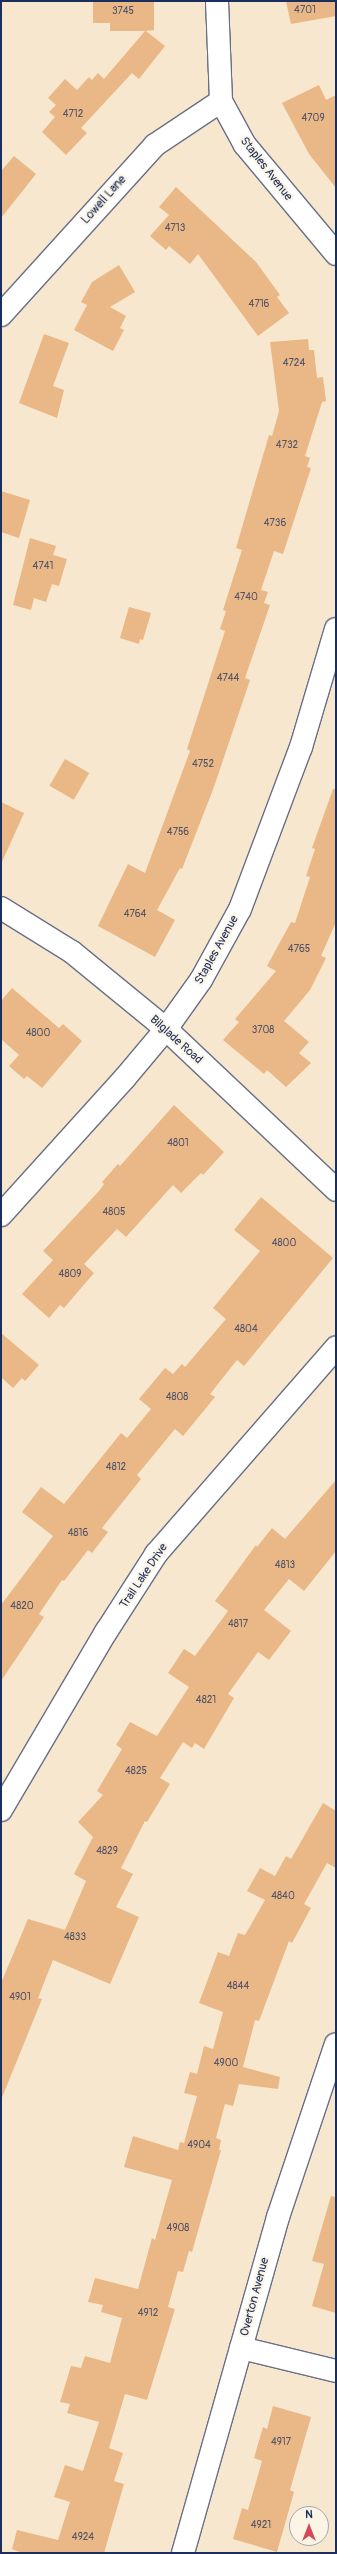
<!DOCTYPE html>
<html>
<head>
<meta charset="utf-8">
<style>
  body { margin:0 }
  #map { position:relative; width:337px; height:2554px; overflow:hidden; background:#f7e7ce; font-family:Pangolin,sans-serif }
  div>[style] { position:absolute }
  .building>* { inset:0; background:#e9b886; transform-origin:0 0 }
  .roads { filter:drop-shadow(1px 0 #686f85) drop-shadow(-1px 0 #686f85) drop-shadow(0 1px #686f85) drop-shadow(0 -1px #686f85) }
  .minor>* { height:22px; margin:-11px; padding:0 11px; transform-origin:11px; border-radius:11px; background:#fff }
  .tertiary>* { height:22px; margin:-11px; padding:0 11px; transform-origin:11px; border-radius:11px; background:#fff }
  span { translate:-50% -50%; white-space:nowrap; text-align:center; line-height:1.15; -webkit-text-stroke:4px #fcf5e5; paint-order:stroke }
  .number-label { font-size:10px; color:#4e5168 }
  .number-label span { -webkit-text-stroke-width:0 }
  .street-label { font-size:12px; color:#1b2f5e }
  .frame { position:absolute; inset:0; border:2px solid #1b2f5e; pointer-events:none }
  .north { position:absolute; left:289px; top:2506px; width:40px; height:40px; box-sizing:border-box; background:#fcf5e5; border:1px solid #a2a6af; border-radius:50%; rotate:0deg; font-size:11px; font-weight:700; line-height:16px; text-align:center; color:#1b2f5e }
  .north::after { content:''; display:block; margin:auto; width:14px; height:18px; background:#d1495b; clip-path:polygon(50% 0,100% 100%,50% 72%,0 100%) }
</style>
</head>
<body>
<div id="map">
  <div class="building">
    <div style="clip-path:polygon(93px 1px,154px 1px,154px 30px,146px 31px,165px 46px,139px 79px,132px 73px,81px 128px,87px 133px,66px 155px,42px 132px,55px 117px,49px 112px,56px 105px,48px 98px,65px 79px,77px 90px,89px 77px,92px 80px,98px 73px,104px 79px,145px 31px,110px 31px,110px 23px,93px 23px)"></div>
    <div style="clip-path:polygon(286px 1px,336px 1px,336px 16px,291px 24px)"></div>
    <div style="clip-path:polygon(319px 85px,326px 100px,336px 95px,336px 188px,309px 154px,282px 103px)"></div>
    <div style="clip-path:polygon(14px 156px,36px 174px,1px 218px,1px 171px)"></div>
    <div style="clip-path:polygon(176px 187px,256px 262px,280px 295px,277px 297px,289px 313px,258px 336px,198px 254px,190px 264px,169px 246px,166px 250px,150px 236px,169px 215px,159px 207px)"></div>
    <div style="clip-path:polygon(119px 265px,135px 292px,110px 307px,126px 316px,120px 328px,124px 330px,113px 351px,74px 330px,87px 305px,81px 302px,92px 282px)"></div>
    <div style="clip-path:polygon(44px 334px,69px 343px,53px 386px,64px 390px,57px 418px,19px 403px)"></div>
    <div style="clip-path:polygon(308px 339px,309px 350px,314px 350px,317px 378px,323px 377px,326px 401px,322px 402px,305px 456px,310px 458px,307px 467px,311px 468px,283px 554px,274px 551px,261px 590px,268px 592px,264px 603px,270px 605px,245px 678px,250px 680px,214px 787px,182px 869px,180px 868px,157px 910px,175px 920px,155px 957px,98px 926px,128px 864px,145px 873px,190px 751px,187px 749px,225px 631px,220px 629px,226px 611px,223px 610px,242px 550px,236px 548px,269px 435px,272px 436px,279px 411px,270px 342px)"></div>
    <div style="clip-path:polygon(1px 491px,30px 500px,19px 538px,1px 532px)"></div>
    <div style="clip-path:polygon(30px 538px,56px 546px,53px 555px,67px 559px,59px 586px,52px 584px,46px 602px,34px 598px,31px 610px,13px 605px)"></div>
    <div style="clip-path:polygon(129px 607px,151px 613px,143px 640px,140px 639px,139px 644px,120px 638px)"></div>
    <div style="left:65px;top:759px;width:28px;height:31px;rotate:30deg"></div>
    <div style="clip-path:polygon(333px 789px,336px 789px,336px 922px,321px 956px,326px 958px,310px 990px,284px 1021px,309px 1042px,299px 1053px,311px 1063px,286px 1087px,267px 1070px,264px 1074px,223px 1040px,239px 1022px,235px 1019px,276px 971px,267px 966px,291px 922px,295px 923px,310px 877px,306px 876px,315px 849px,312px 848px)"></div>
    <div style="clip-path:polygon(1px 802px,24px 813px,1px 864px)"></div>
    <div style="clip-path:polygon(12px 988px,59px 1028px,63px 1024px,82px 1041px,42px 1088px,27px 1076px,24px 1079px,9px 1066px,19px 1055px,1px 1039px,1px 1001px)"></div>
    <div style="clip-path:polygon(174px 1105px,224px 1152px,203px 1175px,201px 1173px,181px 1193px,173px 1185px,126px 1237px,117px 1229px,84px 1264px,94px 1273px,64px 1308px,60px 1305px,49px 1318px,22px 1294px,53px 1260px,43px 1251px,99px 1191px,104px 1184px,102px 1182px,118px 1164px,120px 1166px)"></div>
    <div style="clip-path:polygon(261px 1197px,333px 1258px,244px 1366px,237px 1360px,210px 1394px,215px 1397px,183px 1436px,175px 1429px,137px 1475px,141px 1479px,102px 1528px,108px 1532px,92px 1553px,88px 1550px,64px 1581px,62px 1580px,39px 1614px,44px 1617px,1px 1681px,1px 1605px,53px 1536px,22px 1512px,41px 1487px,64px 1504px,121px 1433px,127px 1438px,151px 1409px,139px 1399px,165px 1368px,173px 1374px,182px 1364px,185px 1367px,226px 1319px,213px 1308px,260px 1251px,234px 1230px)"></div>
    <div style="clip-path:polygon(1px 1333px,39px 1365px,25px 1381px,22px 1378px,13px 1388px,1px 1377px)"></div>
    <div style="clip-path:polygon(336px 1480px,336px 1551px,304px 1591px,289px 1579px,264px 1610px,291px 1631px,269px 1660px,258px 1652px,228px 1694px,234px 1698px,204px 1749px,195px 1743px,192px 1748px,183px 1742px,160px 1778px,170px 1784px,147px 1822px,145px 1821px,121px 1868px,133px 1874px,116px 1907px,139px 1917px,110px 1984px,53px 1960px,38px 1998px,42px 1999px,1px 2100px,1px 1983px,28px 1919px,65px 1930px,86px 1881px,74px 1874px,93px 1837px,78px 1822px,103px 1795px,97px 1791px,122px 1749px,116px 1745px,130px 1722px,157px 1736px,189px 1687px,168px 1673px,184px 1649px,195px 1656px,228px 1611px,215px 1601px,256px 1545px,257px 1547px,272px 1528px,285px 1539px)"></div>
    <div style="clip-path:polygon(323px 1803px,336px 1811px,336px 1868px,327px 1863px,304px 1904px,311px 1908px,292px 1943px,289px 1941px,259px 2021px,255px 2020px,243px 2067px,280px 2077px,278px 2089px,239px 2084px,233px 2106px,225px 2104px,216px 2138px,221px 2140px,219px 2150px,221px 2150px,192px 2252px,189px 2251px,183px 2272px,178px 2271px,168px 2307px,175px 2309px,147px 2400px,125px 2394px,109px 2448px,123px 2453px,114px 2481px,124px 2484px,104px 2553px,22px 2553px,12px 2549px,17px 2530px,58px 2540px,70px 2502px,54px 2497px,65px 2465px,83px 2471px,99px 2422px,67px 2413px,70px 2404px,60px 2402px,71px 2366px,81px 2368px,85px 2356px,110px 2363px,122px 2318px,101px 2312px,103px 2305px,88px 2302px,95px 2278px,138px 2289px,152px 2238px,155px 2240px,172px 2180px,124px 2167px,133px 2136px,178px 2150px,180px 2142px,184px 2143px,197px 2096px,184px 2093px,190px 2072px,197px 2074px,204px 2046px,213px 2049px,223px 2012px,199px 2003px,218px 1952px,229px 1956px,238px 1933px,245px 1935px,265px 1900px,247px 1891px,260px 1868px,275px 1876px,286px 1856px,291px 1859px)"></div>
    <div style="clip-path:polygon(331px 2196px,336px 2197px,336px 2313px,312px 2306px,324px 2264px,312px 2261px)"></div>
    <div style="clip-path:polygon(273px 2406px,311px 2417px,290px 2490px,294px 2492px,277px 2552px,233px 2539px,242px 2508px,248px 2510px,262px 2461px,254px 2458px,263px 2427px,267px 2429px)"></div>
  </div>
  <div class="roads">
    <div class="minor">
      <div style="left:217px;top:1px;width:100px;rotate:87.7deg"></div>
      <div style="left:221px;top:101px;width:50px;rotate:61.4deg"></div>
      <div style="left:245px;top:145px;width:142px;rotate:50.1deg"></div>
      <div style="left:1px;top:315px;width:229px;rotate:-47.8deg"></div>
      <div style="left:155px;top:145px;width:79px;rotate:-33.7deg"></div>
      <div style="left:1px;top:908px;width:84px;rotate:31.8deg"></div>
      <div style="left:72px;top:952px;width:122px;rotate:39.3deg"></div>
      <div style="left:166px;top:1029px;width:234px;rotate:43.4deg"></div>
      <div style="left:1px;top:1215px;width:183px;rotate:-47.9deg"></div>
      <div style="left:124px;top:1079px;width:65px;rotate:-50deg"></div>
      <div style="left:166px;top:1029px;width:60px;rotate:-54.5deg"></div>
      <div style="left:201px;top:980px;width:81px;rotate:-61.2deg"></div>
      <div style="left:240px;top:909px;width:173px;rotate:-69.4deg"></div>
      <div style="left:301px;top:747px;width:123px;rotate:-73.5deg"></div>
      <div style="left:241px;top:2348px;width:98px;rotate:13.6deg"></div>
      <div style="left:183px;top:2553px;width:349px;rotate:-74.2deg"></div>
      <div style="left:278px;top:2217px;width:182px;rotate:-71.5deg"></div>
    </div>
    <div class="tertiary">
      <div style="left:1px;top:1810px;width:207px;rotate:-59.5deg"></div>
      <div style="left:106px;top:1632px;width:93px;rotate:-57.3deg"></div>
      <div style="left:156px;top:1554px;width:274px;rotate:-48.9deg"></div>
    </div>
  </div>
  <div class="number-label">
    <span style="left:305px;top:11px">4701</span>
    <span style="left:123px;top:12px">3745</span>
    <span style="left:73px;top:115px">4712</span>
    <span style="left:313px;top:119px">4709</span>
    <span style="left:175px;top:229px">4713</span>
    <span style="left:259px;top:305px">4716</span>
    <span style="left:294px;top:364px">4724</span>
    <span style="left:287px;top:446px">4732</span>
    <span style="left:275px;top:524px">4736</span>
    <span style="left:43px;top:567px">4741</span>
    <span style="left:246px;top:598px">4740</span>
    <span style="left:228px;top:679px">4744</span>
    <span style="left:203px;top:765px">4752</span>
    <span style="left:178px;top:833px">4756</span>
    <span style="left:135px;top:915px">4764</span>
    <span style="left:299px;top:950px">4765</span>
    <span style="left:263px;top:1031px">3708</span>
    <span style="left:38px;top:1034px">4800</span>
    <span style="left:178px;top:1144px">4801</span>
    <span style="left:114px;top:1213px">4805</span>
    <span style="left:284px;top:1244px">4800</span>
    <span style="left:70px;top:1275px">4809</span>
    <span style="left:246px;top:1330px">4804</span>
    <span style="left:177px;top:1398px">4808</span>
    <span style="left:116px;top:1468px">4812</span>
    <span style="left:78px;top:1534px">4816</span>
    <span style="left:285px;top:1566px">4813</span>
    <span style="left:22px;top:1607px">4820</span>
    <span style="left:238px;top:1625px">4817</span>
    <span style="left:206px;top:1701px">4821</span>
    <span style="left:136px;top:1772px">4825</span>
    <span style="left:107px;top:1852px">4829</span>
    <span style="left:283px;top:1897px">4840</span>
    <span style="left:75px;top:1938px">4833</span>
    <span style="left:238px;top:1987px">4844</span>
    <span style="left:20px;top:1998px">4901</span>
    <span style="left:226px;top:2064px">4900</span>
    <span style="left:199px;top:2146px">4904</span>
    <span style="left:178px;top:2229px">4908</span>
    <span style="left:148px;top:2314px">4912</span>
    <span style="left:281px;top:2443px">4917</span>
    <span style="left:261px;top:2526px">4921</span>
    <span style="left:83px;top:2538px">4924</span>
  </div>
  <div class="street-label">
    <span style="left:266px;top:169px;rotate:52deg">Staples Avenue</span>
    <span style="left:104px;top:200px;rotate:-48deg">Lowell Lane</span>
    <span style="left:217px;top:950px;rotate:-61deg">Staples Avenue</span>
    <span style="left:176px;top:1040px;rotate:42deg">Bilglade Road</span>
    <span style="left:144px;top:1576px;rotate:-56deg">Trail Lake Drive</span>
    <span style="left:255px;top:2297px;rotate:-75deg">Overton Avenue</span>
  </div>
  <div class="frame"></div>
  <div class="north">N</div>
</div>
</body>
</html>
